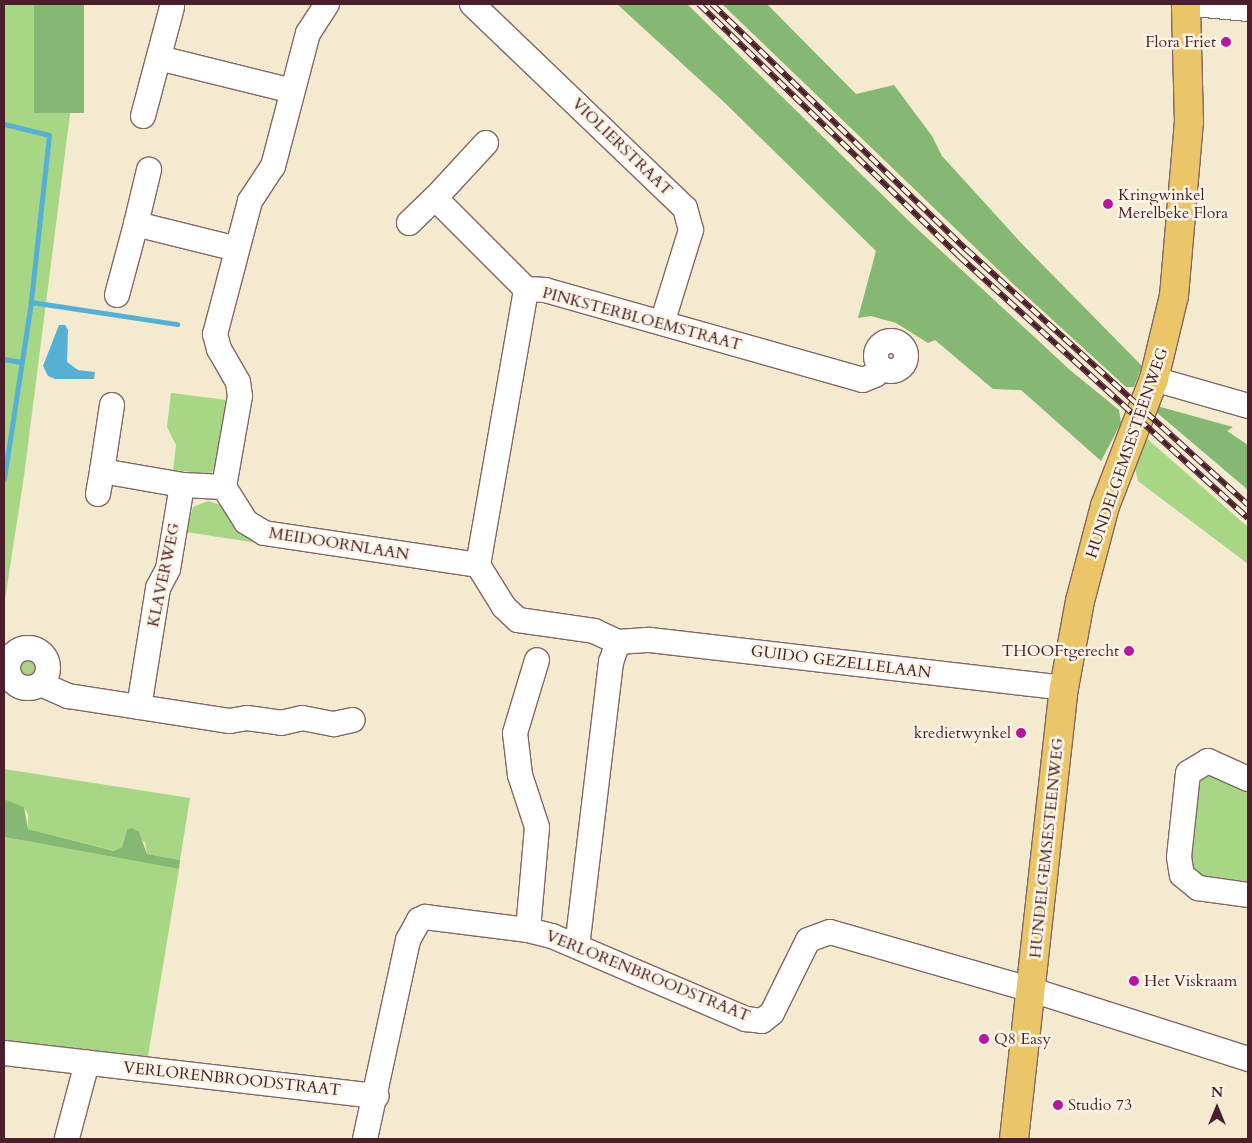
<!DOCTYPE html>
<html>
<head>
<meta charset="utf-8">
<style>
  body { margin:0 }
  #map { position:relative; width:1252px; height:1143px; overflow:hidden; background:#f3eacf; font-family:Cardo,serif }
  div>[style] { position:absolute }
  .green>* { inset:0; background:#a7d785 }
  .round { border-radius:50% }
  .forest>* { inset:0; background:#85b872; transform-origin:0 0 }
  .water>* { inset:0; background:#55b0d3 }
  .stream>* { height:5px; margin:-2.5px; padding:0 2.5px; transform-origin:2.5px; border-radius:2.5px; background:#55b0d3 }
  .roads { filter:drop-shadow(1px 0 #856664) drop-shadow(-1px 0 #856664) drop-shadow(0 1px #856664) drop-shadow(0 -1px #856664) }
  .minor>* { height:24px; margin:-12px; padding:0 12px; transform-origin:12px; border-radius:12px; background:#fff }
  .minor>.ring { margin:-12px; padding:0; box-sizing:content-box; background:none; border:24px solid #fff; border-radius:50% }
  .major>* { height:28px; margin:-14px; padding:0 14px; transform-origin:14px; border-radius:14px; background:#eac669 }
  .rail>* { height:5.5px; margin-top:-2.75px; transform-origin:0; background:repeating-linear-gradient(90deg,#fcf5e5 0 11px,#4a1f2b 0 22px); box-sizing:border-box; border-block:1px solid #4a1f2b }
  .dots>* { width:14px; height:14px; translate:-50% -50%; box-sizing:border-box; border:2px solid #fcf5e5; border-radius:50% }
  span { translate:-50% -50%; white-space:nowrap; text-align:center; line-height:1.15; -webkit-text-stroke:5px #fcf5e5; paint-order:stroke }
  .poi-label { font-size:16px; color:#4a1f2b }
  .right { translate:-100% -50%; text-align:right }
  .left { translate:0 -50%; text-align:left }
  .street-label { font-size:16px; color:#4a1f2b }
  .frame { position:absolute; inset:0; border:5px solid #4a1f2b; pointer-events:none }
  .north { position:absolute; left:1192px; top:1083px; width:50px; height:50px; -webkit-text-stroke:4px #fcf5e5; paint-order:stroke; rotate:0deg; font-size:14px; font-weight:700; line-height:20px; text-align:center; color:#4a1f2b }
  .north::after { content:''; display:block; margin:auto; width:18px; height:22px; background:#4a1f2b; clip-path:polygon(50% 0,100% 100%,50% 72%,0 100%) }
</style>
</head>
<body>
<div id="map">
  <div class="green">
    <div style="clip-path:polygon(4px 4px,84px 4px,24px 476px,4px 606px)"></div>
    <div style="clip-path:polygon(171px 393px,227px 400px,218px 464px,210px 474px,173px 470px,176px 445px,167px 427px)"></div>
    <div style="clip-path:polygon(1144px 436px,1248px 527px,1248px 564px,1138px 481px,1134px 464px)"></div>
    <div style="clip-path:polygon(208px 501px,220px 505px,242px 534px,257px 543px,186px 532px,193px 507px)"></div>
    <div class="round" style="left:14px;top:654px;width:28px;height:28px"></div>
    <div style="clip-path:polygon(4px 769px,190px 798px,180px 860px,147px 854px,145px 842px,127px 830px,122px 847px,115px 851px,28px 829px,28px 815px,24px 807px,4px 799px)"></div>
    <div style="clip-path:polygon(1210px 773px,1248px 785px,1248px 884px,1199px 879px,1186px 864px,1193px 787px)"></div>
    <div style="clip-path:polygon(4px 837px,179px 869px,147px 1062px,4px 1045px)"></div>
  </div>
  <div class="forest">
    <div style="left:34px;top:4px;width:50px;height:109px"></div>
    <div style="clip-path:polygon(617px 4px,687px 4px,912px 224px,1070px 370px,1119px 410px,1121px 423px,1101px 461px,1021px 390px,993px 389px,935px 340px,928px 343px,896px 323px,871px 316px,858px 318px,876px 251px,725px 103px)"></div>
    <div style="clip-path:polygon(722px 4px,767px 4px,856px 94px,894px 85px,932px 136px,942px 156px,1024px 246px,1142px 366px,1134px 387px,1126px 387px,1011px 282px)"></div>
    <div style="clip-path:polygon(1157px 406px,1233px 427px,1227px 431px,1248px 445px,1248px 490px,1155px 411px)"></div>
    <div style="clip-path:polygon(4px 799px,24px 807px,28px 829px,114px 851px,122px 847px,127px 830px,132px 828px,139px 832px,147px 854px,180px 860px,179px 869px,4px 837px)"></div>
  </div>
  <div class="water">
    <div style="clip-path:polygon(59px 325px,65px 325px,68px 330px,67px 362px,78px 370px,95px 372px,94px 379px,55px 379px,48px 376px,43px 366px)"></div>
  </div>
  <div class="stream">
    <div style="left:4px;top:124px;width:46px;rotate:13.7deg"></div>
    <div style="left:49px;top:135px;width:168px;rotate:96.2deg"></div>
    <div style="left:31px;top:302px;width:179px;rotate:98.7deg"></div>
    <div style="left:31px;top:302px;width:148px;rotate:8.6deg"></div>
    <div style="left:4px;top:359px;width:17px;rotate:10deg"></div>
  </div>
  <div class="roads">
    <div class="minor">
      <div style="left:327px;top:4px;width:35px;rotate:123deg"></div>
      <div style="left:308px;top:33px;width:138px;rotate:104.7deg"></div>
      <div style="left:273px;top:166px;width:42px;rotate:123.3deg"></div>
      <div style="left:250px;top:201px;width:138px;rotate:104.7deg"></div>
      <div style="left:215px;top:334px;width:16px;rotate:75deg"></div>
      <div style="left:219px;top:349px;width:38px;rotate:60deg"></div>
      <div style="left:238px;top:382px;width:14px;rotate:82deg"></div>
      <div style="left:240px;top:396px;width:92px;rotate:100deg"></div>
      <div style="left:224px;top:487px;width:41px;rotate:57.8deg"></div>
      <div style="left:246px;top:522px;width:21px;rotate:31deg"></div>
      <div style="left:264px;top:533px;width:216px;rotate:8.5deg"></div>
      <div style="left:472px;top:4px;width:295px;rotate:43.8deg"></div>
      <div style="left:685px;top:208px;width:23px;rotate:75deg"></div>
      <div style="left:691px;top:230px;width:97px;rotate:107.3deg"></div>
      <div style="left:1193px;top:4px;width:55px;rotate:5.2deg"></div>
      <div style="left:159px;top:58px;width:137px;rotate:13.9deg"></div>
      <div style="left:143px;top:116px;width:113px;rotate:-75.1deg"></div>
      <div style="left:486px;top:143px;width:75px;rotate:132.8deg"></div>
      <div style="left:435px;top:198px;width:129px;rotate:45deg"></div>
      <div style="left:409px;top:223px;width:36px;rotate:-44deg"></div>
      <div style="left:136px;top:224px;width:56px;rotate:-76.5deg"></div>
      <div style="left:526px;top:289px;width:19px;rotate:3deg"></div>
      <div style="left:545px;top:290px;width:330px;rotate:15.8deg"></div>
      <div style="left:863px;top:380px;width:13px;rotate:-23deg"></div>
      <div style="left:875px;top:375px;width:9px;rotate:-58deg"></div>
      <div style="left:117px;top:295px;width:73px;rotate:-75deg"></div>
      <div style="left:136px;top:224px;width:104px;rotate:13.9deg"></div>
      <div class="ring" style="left:876px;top:341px;width:6px;height:6px"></div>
      <div style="left:1154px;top:379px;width:98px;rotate:16deg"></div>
      <div style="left:112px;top:405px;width:67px;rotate:98.6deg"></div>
      <div style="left:102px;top:471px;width:81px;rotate:9.9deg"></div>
      <div style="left:98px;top:494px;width:23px;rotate:-80deg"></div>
      <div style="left:478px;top:565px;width:49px;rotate:58.2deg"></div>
      <div style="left:504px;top:607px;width:19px;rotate:43deg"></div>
      <div style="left:518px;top:620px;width:77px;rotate:8.2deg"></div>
      <div style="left:594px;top:631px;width:26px;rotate:25deg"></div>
      <div style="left:618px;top:642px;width:21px;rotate:109deg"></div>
      <div style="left:611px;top:662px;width:286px;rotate:96.8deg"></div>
      <div style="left:478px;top:565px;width:280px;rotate:-80.1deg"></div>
      <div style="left:618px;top:642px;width:32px;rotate:-4deg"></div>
      <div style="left:650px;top:640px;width:417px;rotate:6.6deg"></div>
      <div class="ring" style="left:8px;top:648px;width:16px;height:16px"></div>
      <div style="left:41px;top:684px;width:30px;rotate:24deg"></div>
      <div style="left:68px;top:696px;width:164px;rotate:8.8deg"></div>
      <div style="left:230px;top:721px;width:17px;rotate:-10deg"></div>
      <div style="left:247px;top:718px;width:34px;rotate:8deg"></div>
      <div style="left:281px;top:723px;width:22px;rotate:-13deg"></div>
      <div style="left:302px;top:718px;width:33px;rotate:11deg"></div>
      <div style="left:334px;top:724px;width:19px;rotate:-12deg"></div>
      <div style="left:139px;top:707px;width:121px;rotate:-80.9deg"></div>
      <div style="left:158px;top:588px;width:21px;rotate:-62deg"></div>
      <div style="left:168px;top:569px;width:85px;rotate:-80.5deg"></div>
      <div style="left:182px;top:485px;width:42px;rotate:2.7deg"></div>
      <div style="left:1248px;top:779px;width:44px;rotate:-155.8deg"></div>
      <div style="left:1208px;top:761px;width:23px;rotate:149deg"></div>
      <div style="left:1188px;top:773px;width:84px;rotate:96.1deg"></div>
      <div style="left:1179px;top:857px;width:18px;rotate:81deg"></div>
      <div style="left:1182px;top:875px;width:21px;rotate:39deg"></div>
      <div style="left:1198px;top:888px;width:50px;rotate:8deg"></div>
      <div style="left:528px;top:930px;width:103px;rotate:-85deg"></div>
      <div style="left:537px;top:827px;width:55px;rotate:-108.1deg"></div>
      <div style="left:520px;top:775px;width:42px;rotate:-96.8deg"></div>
      <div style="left:515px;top:733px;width:76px;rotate:-73.2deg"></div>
      <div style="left:4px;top:1053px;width:375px;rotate:6.6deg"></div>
      <div style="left:67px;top:1138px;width:78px;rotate:-75.1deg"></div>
      <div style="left:365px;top:1139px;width:204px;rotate:-77.8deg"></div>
      <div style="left:408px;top:940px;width:23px;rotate:-61deg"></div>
      <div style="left:419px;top:920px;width:7px;rotate:-27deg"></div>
      <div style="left:425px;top:917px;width:104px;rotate:7.2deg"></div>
      <div style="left:528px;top:930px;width:25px;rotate:14deg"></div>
      <div style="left:552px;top:936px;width:211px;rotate:23.2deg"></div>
      <div style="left:746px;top:1019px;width:16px;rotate:7deg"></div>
      <div style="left:762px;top:1021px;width:13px;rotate:-39deg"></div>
      <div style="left:772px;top:1013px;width:81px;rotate:-63.7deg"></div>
      <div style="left:808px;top:940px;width:23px;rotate:-20deg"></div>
      <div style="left:830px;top:932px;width:210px;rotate:16deg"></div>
      <div style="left:1032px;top:990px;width:227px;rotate:17.7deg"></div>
    </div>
    <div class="major">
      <div style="left:1014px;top:1139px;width:454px;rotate:-83.7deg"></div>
      <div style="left:1064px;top:688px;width:88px;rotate:-79.6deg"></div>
      <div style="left:1080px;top:601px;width:98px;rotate:-75.3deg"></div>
      <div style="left:1105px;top:506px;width:136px;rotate:-68.9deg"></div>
      <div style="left:1154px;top:379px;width:85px;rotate:-76.5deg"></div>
      <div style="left:1174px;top:296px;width:175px;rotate:-85.1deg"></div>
      <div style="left:1189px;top:122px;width:118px;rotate:-91.5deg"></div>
    </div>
  </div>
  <div class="rail">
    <div style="left:699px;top:4px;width:362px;rotate:44.1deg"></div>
    <div style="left:959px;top:256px;width:390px;rotate:42.2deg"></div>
    <div style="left:712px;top:4px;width:353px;rotate:44deg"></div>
    <div style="left:966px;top:249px;width:381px;rotate:42.2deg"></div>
  </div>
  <div class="dots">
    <div style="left:1226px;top:42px;background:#b5179e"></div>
    <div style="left:1108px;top:204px;background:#b5179e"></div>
    <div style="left:1129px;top:651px;background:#b5179e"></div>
    <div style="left:1021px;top:733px;background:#b5179e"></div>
    <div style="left:1134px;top:981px;background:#b5179e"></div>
    <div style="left:984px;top:1039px;background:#b5179e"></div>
    <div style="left:1058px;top:1105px;background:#b5179e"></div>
  </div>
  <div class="poi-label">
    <span class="right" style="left:1216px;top:42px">Flora Friet</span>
    <span class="left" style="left:1118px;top:204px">Kringwinkel<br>Merelbeke Flora</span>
    <span class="right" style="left:1119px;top:651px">THOOFtgerecht</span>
    <span class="right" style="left:1011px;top:733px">kredietwynkel</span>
    <span class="left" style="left:1144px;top:981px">Het Viskraam</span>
    <span class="left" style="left:994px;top:1039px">Q8 Easy</span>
    <span class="left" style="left:1068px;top:1105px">Studio 73</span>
  </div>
  <div class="street-label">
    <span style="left:622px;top:147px;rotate:44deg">VIOLIERSTRAAT</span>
    <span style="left:642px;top:319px;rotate:15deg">PINKSTERBLOEMSTRAAT</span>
    <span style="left:1127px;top:453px;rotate:-71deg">HUNDELGEMSESTEENWEG</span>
    <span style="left:339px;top:544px;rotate:9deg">MEIDOORNLAAN</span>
    <span style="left:164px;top:575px;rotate:-78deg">KLAVERWEG</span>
    <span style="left:841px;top:662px;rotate:7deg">GUIDO GEZELLELAAN</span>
    <span style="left:1047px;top:848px;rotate:-84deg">HUNDELGEMSESTEENWEG</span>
    <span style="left:648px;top:976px;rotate:22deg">VERLORENBROODSTRAAT</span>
    <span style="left:232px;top:1079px;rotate:6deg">VERLORENBROODSTRAAT</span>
  </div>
  <div class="frame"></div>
  <div class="north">N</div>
</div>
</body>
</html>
